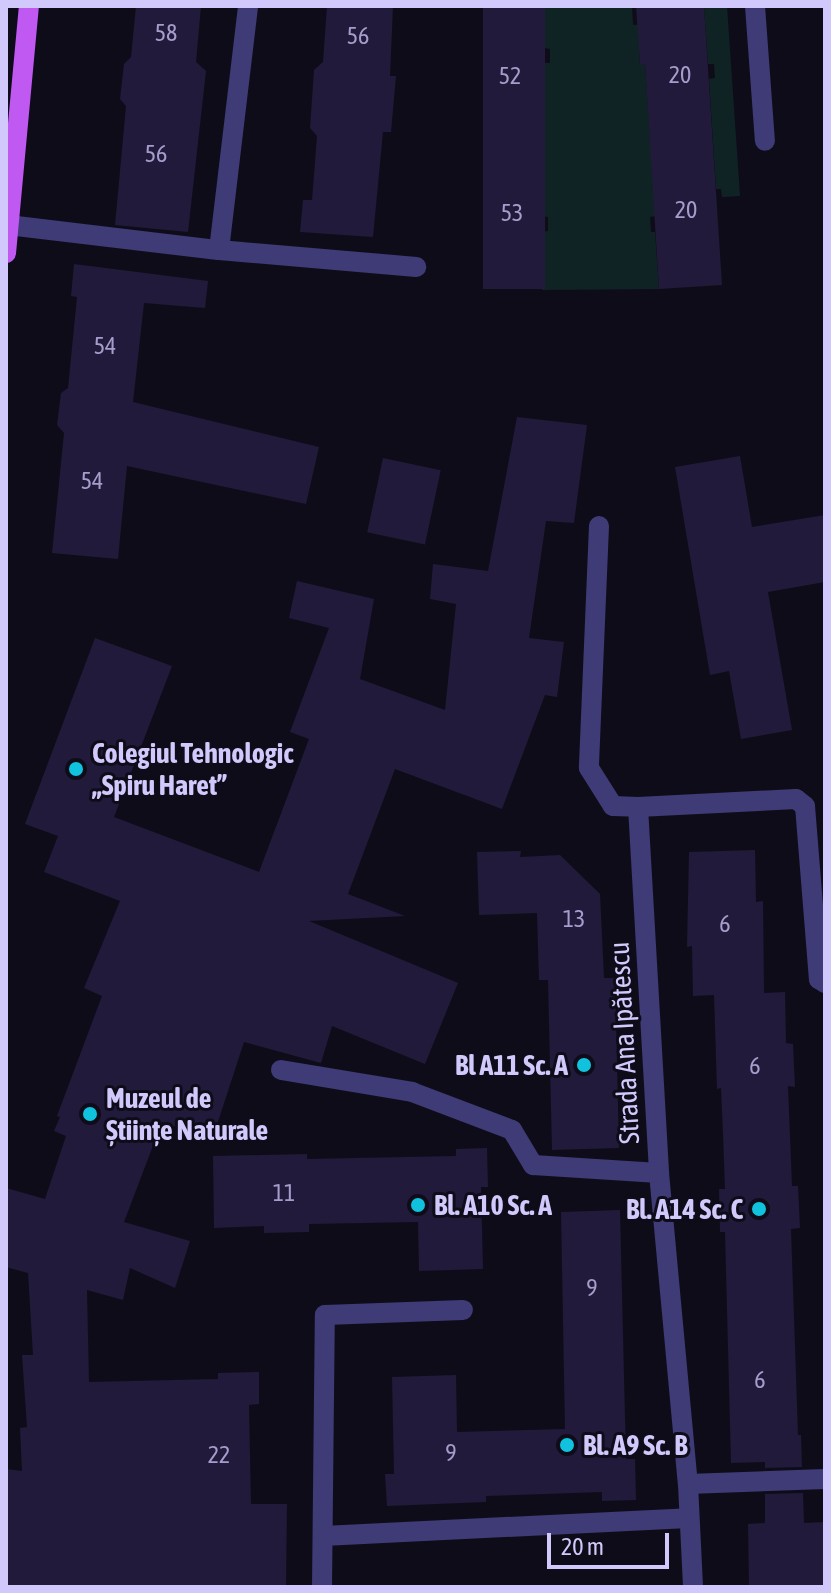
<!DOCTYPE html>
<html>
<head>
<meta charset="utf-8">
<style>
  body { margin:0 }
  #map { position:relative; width:831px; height:1593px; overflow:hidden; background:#0f0c1a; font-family:"Asap Condensed",sans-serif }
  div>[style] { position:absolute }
  .green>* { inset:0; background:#102324 }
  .building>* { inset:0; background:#211a3a; transform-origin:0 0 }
  .minor>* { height:20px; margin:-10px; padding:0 10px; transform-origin:10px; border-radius:10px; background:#3f3b76 }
  .major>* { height:20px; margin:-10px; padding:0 10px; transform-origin:10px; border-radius:10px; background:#bf59f2 }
  .dots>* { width:22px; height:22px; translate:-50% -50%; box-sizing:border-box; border:4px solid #0f0c1a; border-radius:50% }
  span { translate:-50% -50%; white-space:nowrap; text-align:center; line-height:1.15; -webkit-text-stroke:6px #0f0c1a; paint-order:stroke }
  .number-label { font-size:24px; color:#a59dcb }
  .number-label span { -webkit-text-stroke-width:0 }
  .poi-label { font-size:28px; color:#d1c9fb; font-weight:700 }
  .left { translate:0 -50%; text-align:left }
  .right { translate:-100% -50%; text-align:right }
  .street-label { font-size:28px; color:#d1c9fb }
  .frame { position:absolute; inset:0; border:8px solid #d1c9fb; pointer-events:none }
  .scale { position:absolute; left:547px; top:1533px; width:122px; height:36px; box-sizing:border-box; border:4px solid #d1c9fb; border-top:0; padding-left:10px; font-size:24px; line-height:28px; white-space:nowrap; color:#d1c9fb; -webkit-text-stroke:6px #0f0c1a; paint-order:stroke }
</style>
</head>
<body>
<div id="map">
  <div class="green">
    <div style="clip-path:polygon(545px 6px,632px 6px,633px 25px,643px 24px,639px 48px,640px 64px,645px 64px,656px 216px,650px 217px,651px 232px,655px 232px,659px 289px,542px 290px,543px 232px,548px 231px,548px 217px,543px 216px,544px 63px,550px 63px,550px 49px,545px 48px)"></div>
    <div style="clip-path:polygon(704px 6px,727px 6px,740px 196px,722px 197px,721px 189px,716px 189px,709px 79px,715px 78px,714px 64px,708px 64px)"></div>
  </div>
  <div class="building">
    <div style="clip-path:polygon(136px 6px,201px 6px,196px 62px,206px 71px,188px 232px,115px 225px,126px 106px,120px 99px,124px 64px,131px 57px)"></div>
    <div style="clip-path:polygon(327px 6px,393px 6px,390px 76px,396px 76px,391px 132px,383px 132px,373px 237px,300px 232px,303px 200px,312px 200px,317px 136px,310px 128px,314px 70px,323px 62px)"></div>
    <div style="left:483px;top:6px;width:62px;height:283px"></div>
    <div style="clip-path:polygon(636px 6px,704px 6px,722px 285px,659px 289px,645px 64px,640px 65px)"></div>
    <div style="clip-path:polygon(74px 264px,208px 281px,205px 308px,144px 303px,133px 402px,319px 447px,306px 504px,127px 466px,118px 559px,52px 553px,64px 433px,57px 425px,61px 393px,68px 388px,77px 297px,71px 296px)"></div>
    <div style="clip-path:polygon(517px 417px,587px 425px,574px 523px,546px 521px,529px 638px,564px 642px,557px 697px,545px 695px,502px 809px,395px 769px,348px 894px,405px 916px,309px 921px,458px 983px,425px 1064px,332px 1026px,321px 1063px,244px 1042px,212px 1140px,162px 1122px,124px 1222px,190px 1241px,175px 1288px,130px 1268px,123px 1300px,87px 1290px,89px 1382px,218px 1379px,218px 1373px,259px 1372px,259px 1404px,249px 1405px,251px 1504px,287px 1504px,286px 1587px,6px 1587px,6px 1469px,22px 1471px,20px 1428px,27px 1427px,22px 1355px,33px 1355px,28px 1273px,6px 1267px,6px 1188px,45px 1199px,66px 1136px,54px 1131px,60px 1117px,57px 1116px,102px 996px,84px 988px,120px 901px,44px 872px,58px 836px,25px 824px,95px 638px,172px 666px,114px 817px,259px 872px,309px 739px,290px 732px,329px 628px,289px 618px,297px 581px,374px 599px,360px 679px,445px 710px,456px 604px,430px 599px,433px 564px,488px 571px)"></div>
    <div style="clip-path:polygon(740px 456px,752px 527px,825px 515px,825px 582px,768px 592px,792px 730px,741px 739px,729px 671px,710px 675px,675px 467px)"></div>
    <div style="left:383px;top:458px;width:59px;height:76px;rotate:12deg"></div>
    <div style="clip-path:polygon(755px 850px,756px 902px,763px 901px,764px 993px,785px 992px,786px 1043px,793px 1044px,795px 1087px,788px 1086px,792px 1186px,798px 1186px,800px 1228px,791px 1229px,798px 1435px,801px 1435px,802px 1467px,765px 1468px,765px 1462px,731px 1463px,725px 1232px,720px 1232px,719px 1189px,725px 1189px,723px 1134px,721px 1088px,717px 1089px,714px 995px,693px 996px,692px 946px,687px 947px,689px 852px)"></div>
    <div style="clip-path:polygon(521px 851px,520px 857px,560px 855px,600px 894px,604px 978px,615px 978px,619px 1148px,552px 1150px,548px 980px,539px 980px,537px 913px,479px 915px,477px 852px)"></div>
    <div style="clip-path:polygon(487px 1148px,488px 1187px,481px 1187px,483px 1269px,419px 1271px,418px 1222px,309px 1224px,309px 1232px,264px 1233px,264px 1226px,214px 1228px,213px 1156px,307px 1154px,307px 1159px,456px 1156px,456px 1149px)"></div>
    <div style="clip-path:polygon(620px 1210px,626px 1459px,635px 1459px,636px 1500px,602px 1501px,602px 1492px,486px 1496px,486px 1502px,387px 1506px,385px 1474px,394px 1474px,392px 1377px,456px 1375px,457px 1432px,565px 1429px,561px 1212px)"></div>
    <div style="clip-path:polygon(803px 1493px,804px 1523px,825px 1522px,825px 1587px,749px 1587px,748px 1524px,765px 1523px,765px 1494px)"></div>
  </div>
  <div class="minor">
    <div style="left:755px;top:6px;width:135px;rotate:85.8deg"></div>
    <div style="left:8px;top:225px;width:212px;rotate:6.8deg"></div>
    <div style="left:219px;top:250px;width:246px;rotate:-83.2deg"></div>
    <div style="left:219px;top:250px;width:198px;rotate:4.9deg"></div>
    <div style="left:599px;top:526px;width:242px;rotate:92.4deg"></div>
    <div style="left:589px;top:768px;width:45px;rotate:57.7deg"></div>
    <div style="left:613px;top:806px;width:25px;rotate:2deg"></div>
    <div style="left:638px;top:807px;width:367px;rotate:86.7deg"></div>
    <div style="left:659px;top:1173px;width:312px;rotate:84.7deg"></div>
    <div style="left:688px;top:1484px;width:103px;rotate:87.2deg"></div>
    <div style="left:638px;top:807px;width:158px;rotate:-2.9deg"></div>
    <div style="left:796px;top:799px;width:11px;rotate:38deg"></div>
    <div style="left:805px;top:806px;width:174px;rotate:85.4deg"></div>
    <div style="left:819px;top:979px;width:7px;rotate:34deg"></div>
    <div style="left:281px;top:1070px;width:133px;rotate:9.5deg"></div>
    <div style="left:412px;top:1092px;width:107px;rotate:20.8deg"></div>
    <div style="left:512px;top:1130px;width:41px;rotate:59deg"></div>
    <div style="left:533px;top:1165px;width:126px;rotate:3.6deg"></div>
    <div style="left:688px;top:1484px;width:137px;rotate:-2.1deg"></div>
    <div style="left:323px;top:1536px;width:366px;rotate:-2.8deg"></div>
    <div style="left:322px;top:1587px;width:272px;rotate:-89.4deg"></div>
    <div style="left:325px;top:1315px;width:138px;rotate:-2.1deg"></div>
  </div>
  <div class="major">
    <div style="left:6px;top:253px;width:248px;rotate:-84.7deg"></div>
  </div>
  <div class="dots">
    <div style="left:76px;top:769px;background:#11c2df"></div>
    <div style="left:584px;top:1065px;background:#11c2df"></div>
    <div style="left:90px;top:1114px;background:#11c2df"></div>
    <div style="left:418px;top:1205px;background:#11c2df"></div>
    <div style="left:759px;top:1209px;background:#11c2df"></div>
    <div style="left:567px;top:1445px;background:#11c2df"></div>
  </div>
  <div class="number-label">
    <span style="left:166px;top:33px">58</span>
    <span style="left:358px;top:36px">56</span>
    <span style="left:680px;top:75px">20</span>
    <span style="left:510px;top:76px">52</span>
    <span style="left:156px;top:154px">56</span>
    <span style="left:686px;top:210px">20</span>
    <span style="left:512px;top:213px">53</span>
    <span style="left:105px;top:346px">54</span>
    <span style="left:92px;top:481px">54</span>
    <span style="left:574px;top:919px">13</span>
    <span style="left:725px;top:924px">6</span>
    <span style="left:755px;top:1066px">6</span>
    <span style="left:284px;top:1193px">11</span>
    <span style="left:592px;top:1288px">9</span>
    <span style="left:760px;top:1380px">6</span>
    <span style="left:451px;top:1453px">9</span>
    <span style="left:219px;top:1455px">22</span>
  </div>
  <div class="poi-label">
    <span class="left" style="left:92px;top:769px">Colegiul Tehnologic<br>„Spiru Haret”</span>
    <span class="right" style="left:568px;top:1065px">Bl A11 Sc. A</span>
    <span class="left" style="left:106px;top:1114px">Muzeul de<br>Științe Naturale</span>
    <span class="left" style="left:434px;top:1205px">Bl. A10 Sc. A</span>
    <span class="right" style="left:743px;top:1209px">Bl. A14 Sc. C</span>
    <span class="left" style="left:583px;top:1445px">Bl. A9 Sc. B</span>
  </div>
  <div class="street-label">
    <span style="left:624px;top:1043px;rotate:-93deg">Strada Ana Ipătescu</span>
  </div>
  <div class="frame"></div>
  <div class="scale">20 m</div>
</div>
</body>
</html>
